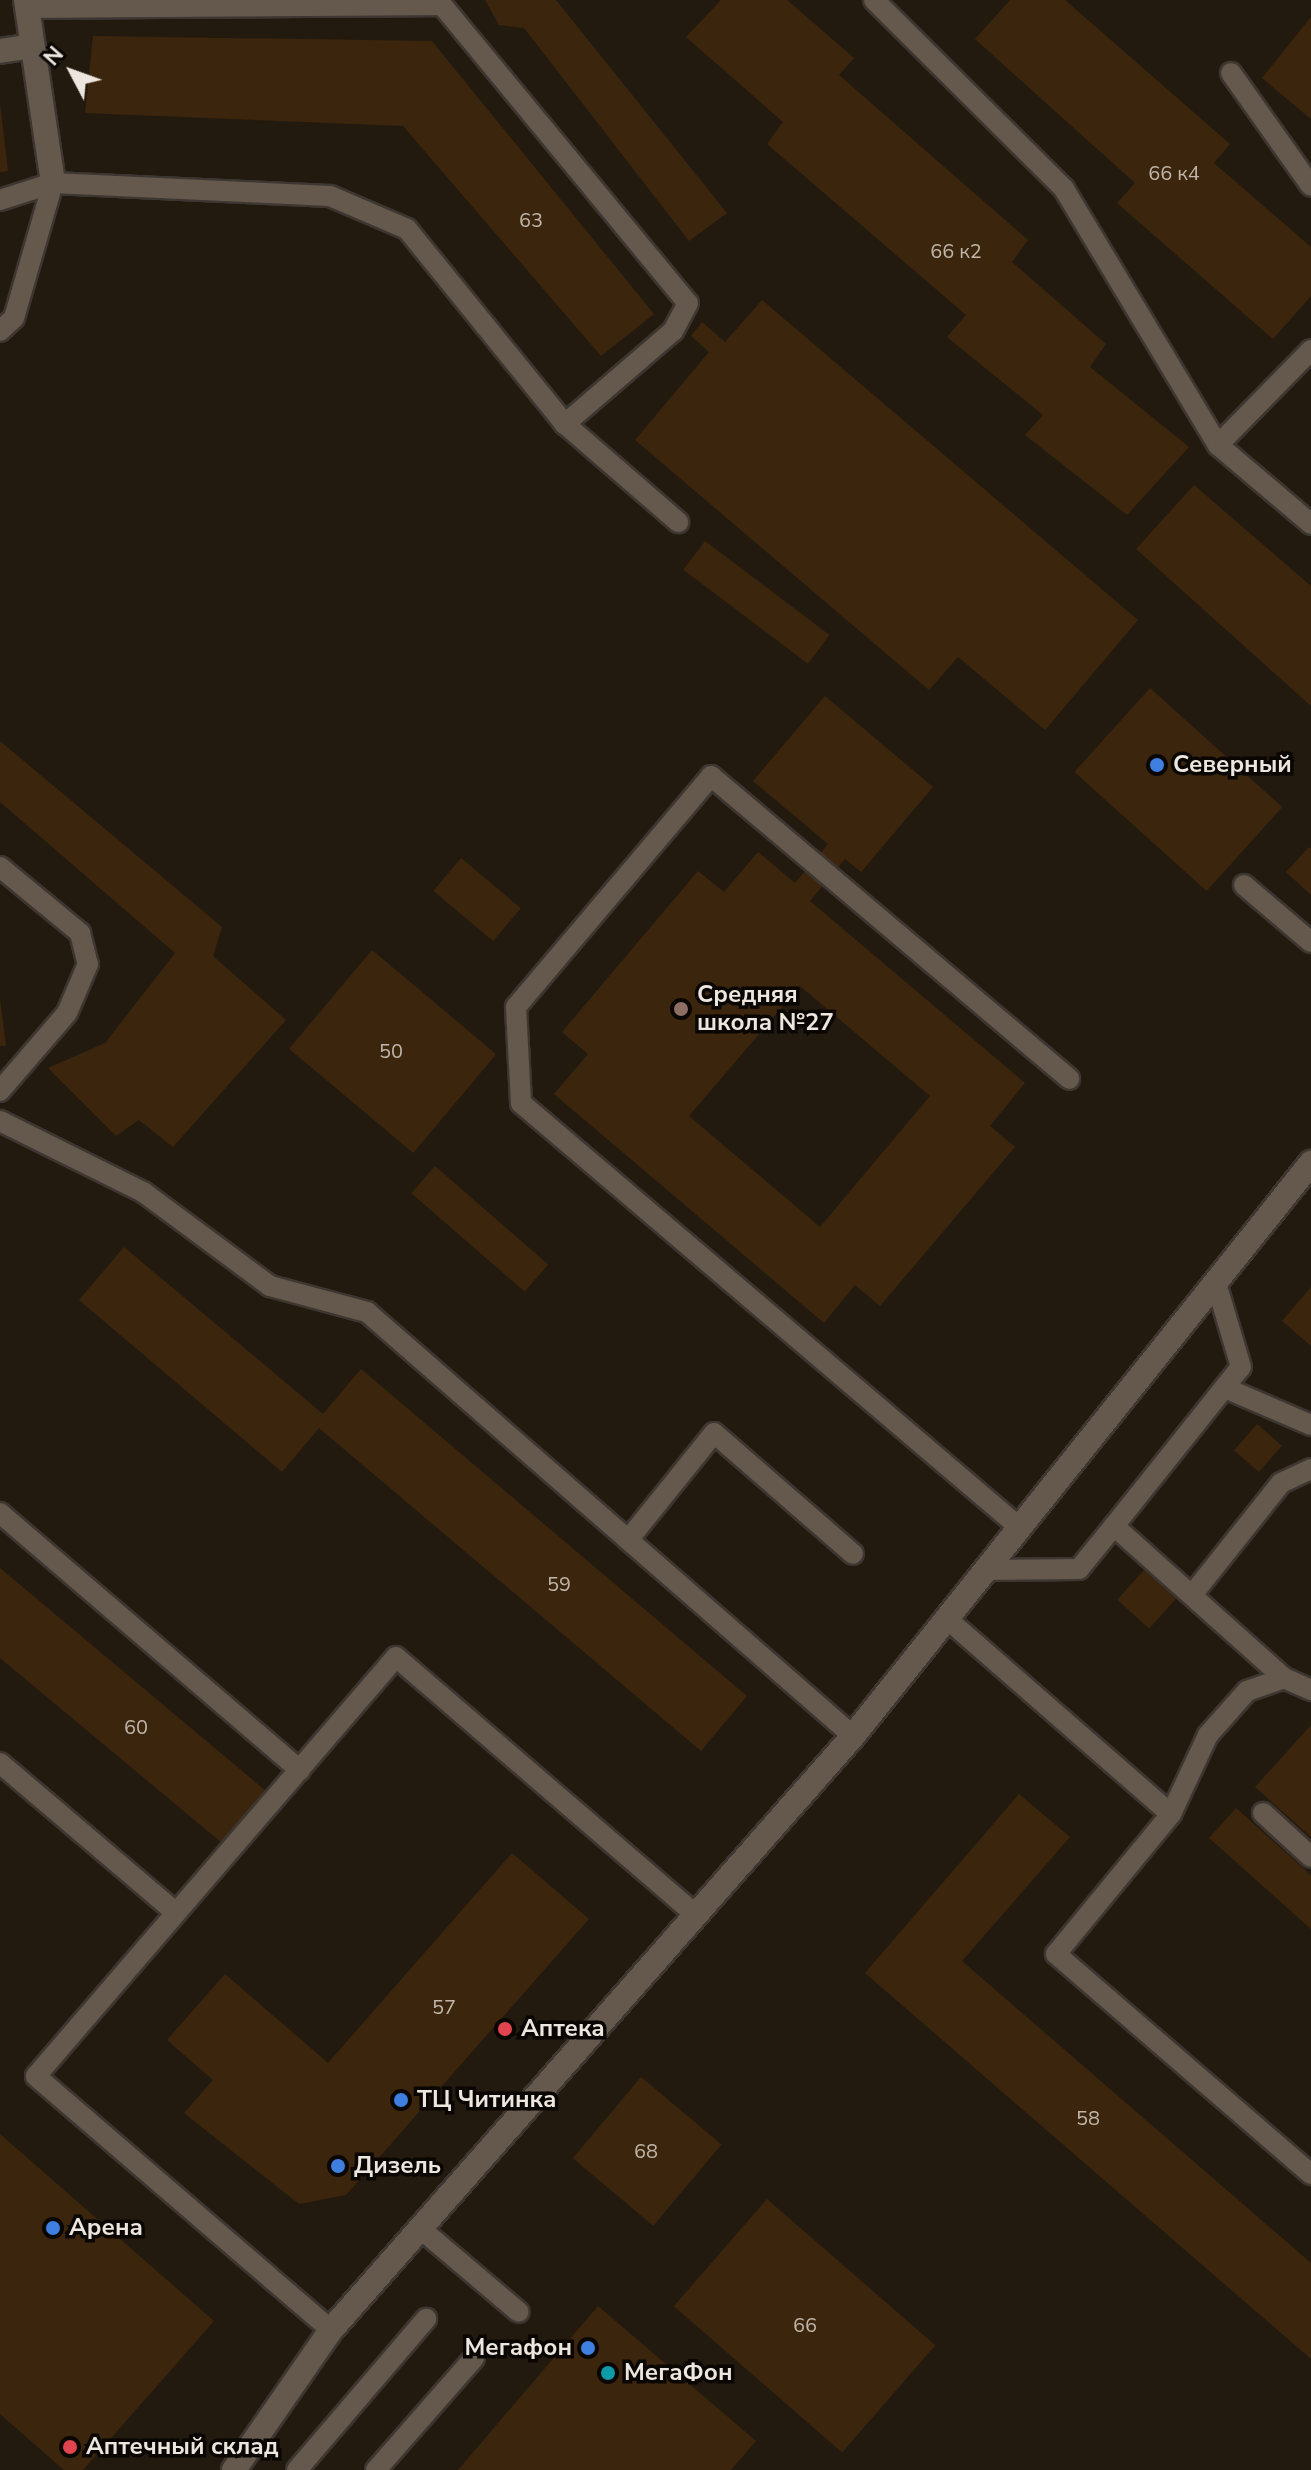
<!DOCTYPE html>
<html>
<head>
<meta charset="utf-8">
<style>
  body { margin:0 }
  #map { position:relative; width:1311px; height:2470px; overflow:hidden; background:#231a0f; font-family:"Nunito Sans",sans-serif }
  div>[style] { position:absolute }
  .building>* { inset:0; background:#3b250d; transform-origin:0 0 }
  .roads { filter:drop-shadow(2px 0 #3d3631) drop-shadow(-2px 0 #3d3631) drop-shadow(0 2px #3d3631) drop-shadow(0 -2px #3d3631) }
  .service>* { height:20px; margin:-10px; padding:0 10px; transform-origin:10px; border-radius:10px; background:#64594c }
  .minor>* { height:24px; margin:-12px; padding:0 12px; transform-origin:12px; border-radius:12px; background:#64594c }
  .dots>* { width:22px; height:22px; translate:-50% -50%; box-sizing:border-box; border:4px solid #090603; border-radius:50% }
  span { translate:-50% -50%; white-space:nowrap; text-align:center; line-height:1.15; -webkit-text-stroke:7px #090603; paint-order:stroke }
  .number-label { font-size:20px; color:#c0b6aa }
  .number-label span { -webkit-text-stroke-width:0 }
  .poi-label { font-size:24px; color:#ece6de; font-weight:700 }
  .left { translate:0 -50%; text-align:left }
  .right { translate:-100% -50%; text-align:right }
  .north { position:absolute; left:32px; top:32px; width:80px; height:80px; -webkit-text-stroke:6px #090603; paint-order:stroke; rotate:311deg; font-size:22px; font-weight:700; line-height:32px; text-align:center; color:#ece6de }
  .north::after { content:''; display:block; margin:auto; width:28px; height:36px; background:#ece6de; clip-path:polygon(50% 0,100% 100%,50% 72%,0 100%) }
</style>
</head>
<body>
<div id="map">
  <div class="building">
    <div style="clip-path:polygon(485px 0,556px 0,727px 213px,689px 241px,524px 28px,499px 25px)"></div>
    <div style="clip-path:polygon(721px 0,787px 0,854px 58px,839px 75px,1028px 240px,1012px 262px,1106px 344px,1090px 367px,1189px 447px,1127px 515px,1025px 435px,1043px 415px,947px 337px,966px 315px,767px 144px,783px 122px,686px 37px)"></div>
    <div style="clip-path:polygon(1010px 0,1065px 0,1230px 144px,1214px 163px,1311px 247px,1311px 296px,1273px 339px,1117px 203px,1135px 183px,975px 39px)"></div>
    <div style="clip-path:polygon(1311px 17px,1311px 119px,1262px 78px)"></div>
    <div style="clip-path:polygon(93px 36px,432px 41px,654px 314px,601px 356px,403px 126px,85px 113px)"></div>
    <div style="clip-path:polygon(0 103px,8px 171px,0 172px)"></div>
    <div style="clip-path:polygon(762px 300px,1138px 620px,1045px 730px,958px 657px,929px 690px,635px 440px,709px 352px,691px 336px,702px 322px,725px 342px)"></div>
    <div style="clip-path:polygon(1194px 485px,1311px 586px,1311px 706px,1136px 549px)"></div>
    <div style="left:705px;top:541px;width:156px;height:36px;rotate:37deg"></div>
    <div style="left:1150px;top:688px;width:178px;height:113px;rotate:42deg"></div>
    <div style="clip-path:polygon(evenodd,825px 696px,933px 787px,861px 872px,845px 859px,810px 901px,1025px 1083px,990px 1126px,1015px 1147px,880px 1306px,855px 1285px,824px 1323px,554px 1094px,588px 1054px,562px 1032px,698px 871px,724px 892px,758px 852px,795px 883px,828px 844px,753px 781px,825px 696px,800px 986px,930px 1096px,820px 1227px,689px 1116px,800px 986px)"></div>
    <div style="clip-path:polygon(0 741px,222px 927px,213px 956px,286px 1020px,173px 1147px,139px 1120px,116px 1136px,48px 1068px,105px 1043px,175px 953px,0 802px)"></div>
    <div style="clip-path:polygon(1309px 847px,1311px 849px,1311px 895px,1286px 872px)"></div>
    <div style="left:461px;top:858px;width:78px;height:43px;rotate:40deg"></div>
    <div style="left:372px;top:950px;width:162px;height:129px;rotate:40deg"></div>
    <div style="clip-path:polygon(0 998px,6px 1046px,0 1046px)"></div>
    <div style="left:435px;top:1166px;width:150px;height:36px;rotate:41deg"></div>
    <div style="clip-path:polygon(124px 1247px,323px 1414px,361px 1369px,747px 1696px,701px 1751px,319px 1428px,282px 1472px,79px 1300px)"></div>
    <div style="clip-path:polygon(1311px 1287px,1311px 1346px,1282px 1321px)"></div>
    <div style="left:1257px;top:1424px;width:33px;height:35px;rotate:41deg"></div>
    <div style="clip-path:polygon(0 1568px,272px 1796px,228px 1848px,0 1658px)"></div>
    <div style="left:1144px;top:1570px;width:43px;height:40px;rotate:42deg"></div>
    <div style="clip-path:polygon(1311px 1725px,1311px 1837px,1255px 1787px)"></div>
    <div style="clip-path:polygon(1019px 1794px,1070px 1837px,962px 1961px,1311px 2263px,1311px 2359px,865px 1973px)"></div>
    <div style="clip-path:polygon(1236px 1808px,1311px 1875px,1311px 1929px,1209px 1838px)"></div>
    <div style="clip-path:polygon(512px 1853px,589px 1919px,346px 2195px,299px 2204px,184px 2113px,213px 2080px,167px 2040px,225px 1974px,328px 2063px)"></div>
    <div style="left:641px;top:2077px;width:105px;height:106px;rotate:40deg"></div>
    <div style="clip-path:polygon(0 2134px,214px 2321px,83px 2470px,64px 2470px,0 2414px)"></div>
    <div style="left:767px;top:2199px;width:223px;height:142px;rotate:41deg"></div>
    <div style="clip-path:polygon(598px 2306px,756px 2441px,731px 2470px,458px 2470px)"></div>
  </div>
  <div class="roads">
    <div class="service">
      <div style="left:874px;top:0;width:268px;rotate:44.8deg"></div>
      <div style="left:1064px;top:189px;width:299px;rotate:59deg"></div>
      <div style="left:1218px;top:445px;width:122px;rotate:40.3deg"></div>
      <div style="left:27px;top:8px;width:415px;rotate:-0.4deg"></div>
      <div style="left:442px;top:5px;width:386px;rotate:50.5deg"></div>
      <div style="left:688px;top:303px;width:32px;rotate:118deg"></div>
      <div style="left:673px;top:331px;width:143px;rotate:139.3deg"></div>
      <div style="left:1231px;top:73px;width:138px;rotate:54.7deg"></div>
      <div style="left:0;top:200px;width:56px;rotate:-17.8deg"></div>
      <div style="left:53px;top:183px;width:277px;rotate:2.7deg"></div>
      <div style="left:330px;top:196px;width:84px;rotate:23.2deg"></div>
      <div style="left:407px;top:229px;width:251px;rotate:51deg"></div>
      <div style="left:565px;top:424px;width:150px;rotate:40.9deg"></div>
      <div style="left:0;top:331px;width:19px;rotate:-43deg"></div>
      <div style="left:14px;top:318px;width:141px;rotate:-73.9deg"></div>
      <div style="left:1218px;top:445px;width:133px;rotate:-45.6deg"></div>
      <div style="left:0;top:867px;width:104px;rotate:39.5deg"></div>
      <div style="left:80px;top:933px;width:32px;rotate:76deg"></div>
      <div style="left:88px;top:964px;width:53px;rotate:113.2deg"></div>
      <div style="left:67px;top:1013px;width:103px;rotate:130.7deg"></div>
      <div style="left:1244px;top:885px;width:88px;rotate:40.4deg"></div>
      <div style="left:0;top:1121px;width:160px;rotate:26.4deg"></div>
      <div style="left:143px;top:1192px;width:158px;rotate:36.5deg"></div>
      <div style="left:270px;top:1286px;width:100px;rotate:15deg"></div>
      <div style="left:367px;top:1312px;width:645px;rotate:41.1deg"></div>
      <div style="left:1225px;top:1388px;width:94px;rotate:23.3deg"></div>
      <div style="left:0;top:1513px;width:395px;rotate:40.6deg"></div>
      <div style="left:1114px;top:1526px;width:228px;rotate:41.8deg"></div>
      <div style="left:1019px;top:1527px;width:654px;rotate:-139.59deg"></div>
      <div style="left:521px;top:1103px;width:96px;rotate:-93deg"></div>
      <div style="left:516px;top:1007px;width:302px;rotate:-49.8deg"></div>
      <div style="left:711px;top:776px;width:469px;rotate:40.2deg"></div>
      <div style="left:628px;top:1540px;width:137px;rotate:-51.2deg"></div>
      <div style="left:714px;top:1433px;width:184px;rotate:41deg"></div>
      <div style="left:984px;top:1570px;width:95px;rotate:-0.6deg"></div>
      <div style="left:1079px;top:1569px;width:55px;rotate:-50.9deg"></div>
      <div style="left:1114px;top:1526px;width:203px;rotate:-51.4deg"></div>
      <div style="left:1241px;top:1367px;width:88px;rotate:-106.6deg"></div>
      <div style="left:1192px;top:1595px;width:143px;rotate:-51.5deg"></div>
      <div style="left:1281px;top:1483px;width:33px;rotate:-25deg"></div>
      <div style="left:946px;top:1618px;width:298px;rotate:41.1deg"></div>
      <div style="left:1171px;top:1814px;width:87px;rotate:-64.9deg"></div>
      <div style="left:1208px;top:1735px;width:59px;rotate:-48.4deg"></div>
      <div style="left:1247px;top:1691px;width:39px;rotate:-19deg"></div>
      <div style="left:1284px;top:1678px;width:30px;rotate:24deg"></div>
      <div style="left:0;top:1763px;width:231px;rotate:40.4deg"></div>
      <div style="left:1263px;top:1813px;width:65px;rotate:42.5deg"></div>
      <div style="left:1171px;top:1814px;width:181px;rotate:129.4deg"></div>
      <div style="left:1056px;top:1954px;width:337px;rotate:40.8deg"></div>
      <div style="left:421px;top:2229px;width:128px;rotate:40.3deg"></div>
      <div style="left:331px;top:2330px;width:389px;rotate:-139.3deg"></div>
      <div style="left:36px;top:2076px;width:552px;rotate:-49.33deg"></div>
      <div style="left:396px;top:1657px;width:397px;rotate:40.7deg"></div>
      <div style="left:297px;top:2470px;width:199px;rotate:-49.5deg"></div>
      <div style="left:376px;top:2470px;width:149px;rotate:-48.8deg"></div>
    </div>
    <div class="minor">
      <div style="left:26px;top:0;width:185px;rotate:81.6deg"></div>
      <div style="left:0;top:51px;width:30px;rotate:-9deg"></div>
      <div style="left:234px;top:2470px;width:170px;rotate:-55.3deg"></div>
      <div style="left:331px;top:2330px;width:791px;rotate:-48.69deg"></div>
      <div style="left:853px;top:1736px;width:734px;rotate:-51.36deg"></div>
    </div>
  </div>
  <div class="dots">
    <div style="left:1157px;top:765px;background:#3f7fe0"></div>
    <div style="left:681px;top:1009px;background:#8d6e63"></div>
    <div style="left:505px;top:2029px;background:#e0444e"></div>
    <div style="left:401px;top:2100px;background:#3f7fe0"></div>
    <div style="left:338px;top:2166px;background:#3f7fe0"></div>
    <div style="left:53px;top:2228px;background:#3f7fe0"></div>
    <div style="left:588px;top:2348px;background:#3f7fe0"></div>
    <div style="left:608px;top:2373px;background:#0f9aa8"></div>
    <div style="left:70px;top:2447px;background:#e0444e"></div>
  </div>
  <div class="number-label">
    <span style="left:1174px;top:173px">66 к4</span>
    <span style="left:531px;top:220px">63</span>
    <span style="left:956px;top:251px">66 к2</span>
    <span style="left:391px;top:1051px">50</span>
    <span style="left:559px;top:1584px">59</span>
    <span style="left:136px;top:1727px">60</span>
    <span style="left:444px;top:2007px">57</span>
    <span style="left:1088px;top:2118px">58</span>
    <span style="left:646px;top:2151px">68</span>
    <span style="left:805px;top:2325px">66</span>
  </div>
  <div class="poi-label">
    <span class="left" style="left:1173px;top:765px">Северный</span>
    <span class="left" style="left:697px;top:1009px">Средняя<br>школа №27</span>
    <span class="left" style="left:521px;top:2029px">Аптека</span>
    <span class="left" style="left:417px;top:2100px">ТЦ Читинка</span>
    <span class="left" style="left:354px;top:2166px">Дизель</span>
    <span class="left" style="left:69px;top:2228px">Арена</span>
    <span class="right" style="left:572px;top:2348px">Мегафон</span>
    <span class="left" style="left:624px;top:2373px">МегаФон</span>
    <span class="left" style="left:86px;top:2447px">Аптечный склад</span>
  </div>
  <div class="north">N</div>
</div>
</body>
</html>
